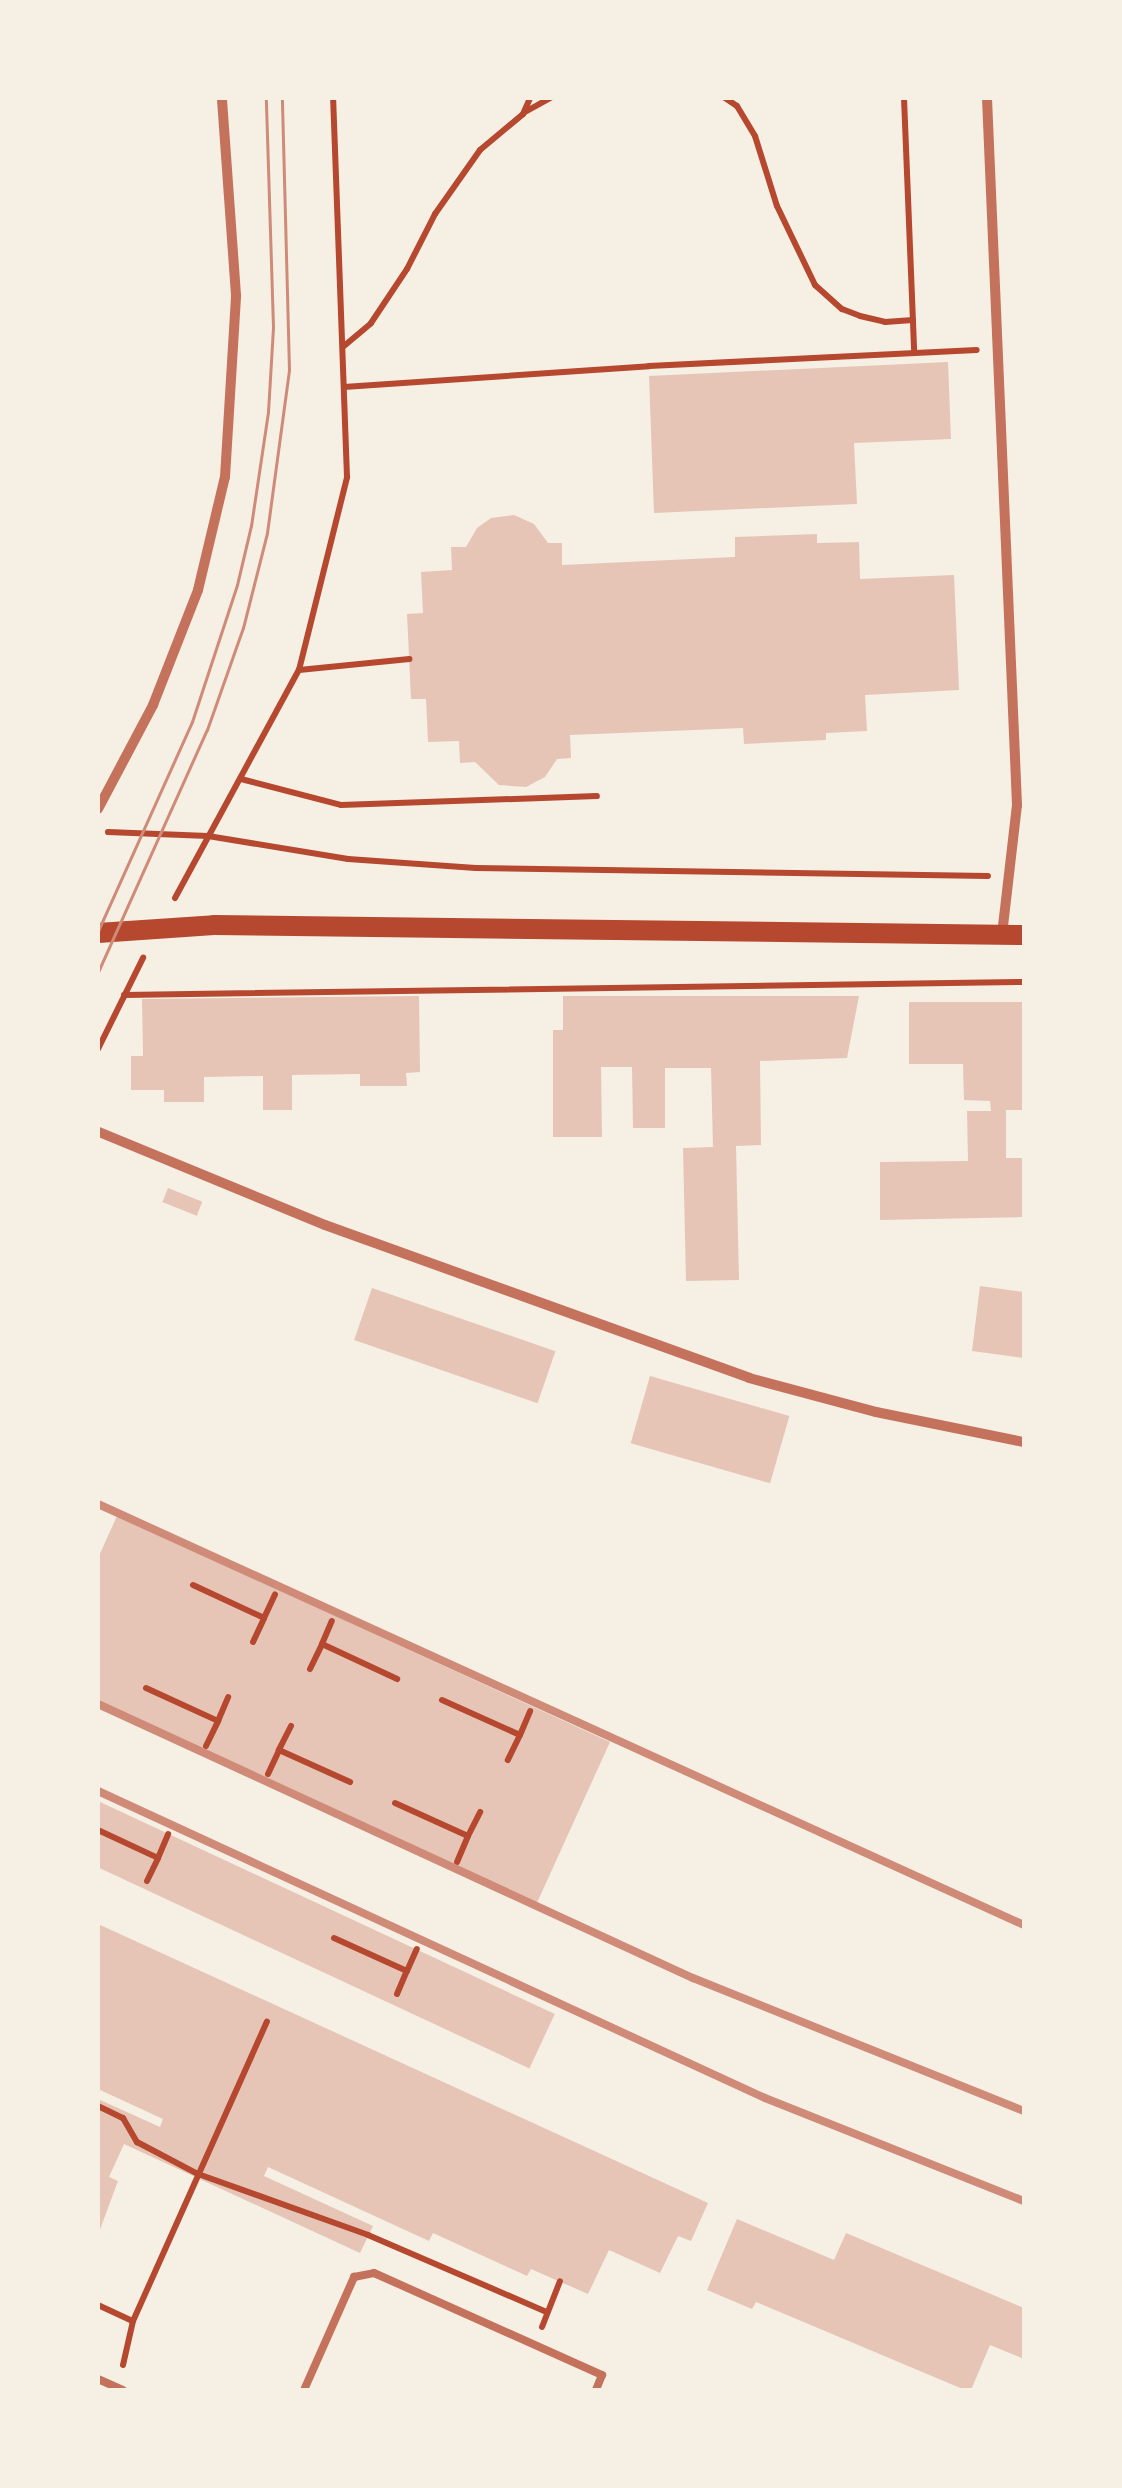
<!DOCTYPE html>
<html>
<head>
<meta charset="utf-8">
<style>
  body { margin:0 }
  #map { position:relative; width:1122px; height:2488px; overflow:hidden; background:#f6efe4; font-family:Roboto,sans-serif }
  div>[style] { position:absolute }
  .building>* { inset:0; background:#e6c5b7; transform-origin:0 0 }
  .path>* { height:6px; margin:-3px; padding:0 3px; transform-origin:3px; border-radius:3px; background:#b5482f }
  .service>* { height:8px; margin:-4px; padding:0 4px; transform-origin:4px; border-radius:4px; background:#c5725c }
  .minor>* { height:10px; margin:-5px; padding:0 5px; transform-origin:5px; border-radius:5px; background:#c5725c }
  .secondary>* { height:20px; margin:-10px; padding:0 10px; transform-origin:10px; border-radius:10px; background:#b5482f }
  .tram>* { height:2.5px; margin:-1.25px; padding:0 1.25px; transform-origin:1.25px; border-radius:1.25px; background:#cf8b77 }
  .rail>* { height:8px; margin:-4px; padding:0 4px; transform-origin:4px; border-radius:4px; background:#cf8b77 }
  span { translate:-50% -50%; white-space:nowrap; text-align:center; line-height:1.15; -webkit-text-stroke:9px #f6efe4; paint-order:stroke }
  .frame { position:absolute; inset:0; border:100px solid #f6efe4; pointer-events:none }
</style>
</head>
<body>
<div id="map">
  <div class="building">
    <div style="clip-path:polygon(948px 362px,951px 439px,854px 443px,857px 504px,654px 513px,649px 376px)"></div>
    <div style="clip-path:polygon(514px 515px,534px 524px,548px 543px,562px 543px,562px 565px,735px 557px,735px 537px,817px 534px,817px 543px,859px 542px,860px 579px,954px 575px,959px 690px,865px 695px,867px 731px,826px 733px,826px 740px,744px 744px,743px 728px,570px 735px,571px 758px,557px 759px,545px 777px,526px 787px,499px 785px,475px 762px,460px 763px,459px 741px,428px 742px,426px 699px,411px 699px,407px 614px,423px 613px,421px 572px,452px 570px,451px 547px,466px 547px,477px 528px,491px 518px)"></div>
    <div style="clip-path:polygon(419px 996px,420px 1072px,406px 1073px,407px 1086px,360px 1086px,360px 1074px,292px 1075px,292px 1110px,263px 1110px,263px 1076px,204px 1077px,204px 1102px,164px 1102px,164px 1090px,131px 1090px,131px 1056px,143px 1056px,142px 999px)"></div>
    <div style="clip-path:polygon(563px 996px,859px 996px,847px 1058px,760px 1061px,761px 1145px,736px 1146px,739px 1280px,686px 1281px,683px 1148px,713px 1147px,711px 1068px,665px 1068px,665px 1128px,633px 1128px,632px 1067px,601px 1067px,602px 1137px,553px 1137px,553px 1030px,563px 1030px)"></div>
    <div style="clip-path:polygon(909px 1002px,1024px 1002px,1024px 1110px,1006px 1110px,1006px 1158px,1024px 1158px,1024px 1217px,880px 1220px,880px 1162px,968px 1161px,967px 1111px,991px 1111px,990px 1101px,964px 1100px,963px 1064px,909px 1064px)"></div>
    <div style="left:168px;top:1188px;width:37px;height:15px;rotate:22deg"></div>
    <div style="clip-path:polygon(980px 1286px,1024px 1292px,1024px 1358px,972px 1351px)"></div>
    <div style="left:372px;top:1288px;width:194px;height:55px;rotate:19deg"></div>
    <div style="left:650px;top:1376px;width:145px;height:70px;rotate:16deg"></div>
    <div style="clip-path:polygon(117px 1516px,610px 1742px,536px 1905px,98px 1703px,98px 1558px)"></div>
    <div style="left:98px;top:1801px;width:504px;height:60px;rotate:25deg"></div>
    <div style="clip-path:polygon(98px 1924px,708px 2203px,691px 2241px,678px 2236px,660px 2273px,609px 2250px,588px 2294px,531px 2269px,527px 2276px,433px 2233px,429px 2241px,268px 2167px,264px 2176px,373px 2226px,360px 2253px,124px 2144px,109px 2177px,118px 2181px,98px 2235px,98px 2099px,160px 2127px,163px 2119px,98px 2089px)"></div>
    <div style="clip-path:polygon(737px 2219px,834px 2260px,846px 2233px,1024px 2308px,1024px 2359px,990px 2345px,971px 2390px,965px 2390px,756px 2302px,752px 2309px,707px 2290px)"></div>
  </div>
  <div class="path">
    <div style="left:725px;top:98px;width:14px;rotate:34deg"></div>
    <div style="left:737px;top:106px;width:35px;rotate:59deg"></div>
    <div style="left:755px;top:136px;width:73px;rotate:72.6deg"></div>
    <div style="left:777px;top:206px;width:88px;rotate:64.3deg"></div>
    <div style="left:815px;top:285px;width:36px;rotate:42deg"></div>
    <div style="left:842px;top:309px;width:19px;rotate:21deg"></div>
    <div style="left:860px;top:316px;width:26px;rotate:13deg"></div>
    <div style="left:885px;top:322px;width:28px;rotate:-4deg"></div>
    <div style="left:904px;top:98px;width:254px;rotate:87.7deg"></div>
    <div style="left:525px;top:112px;width:29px;rotate:-29deg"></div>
    <div style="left:344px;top:346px;width:35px;rotate:-40deg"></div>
    <div style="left:371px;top:323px;width:65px;rotate:-56.3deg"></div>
    <div style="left:407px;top:269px;width:62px;rotate:-63deg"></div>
    <div style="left:435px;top:214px;width:78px;rotate:-54.9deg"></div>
    <div style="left:480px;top:150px;width:56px;rotate:-39.9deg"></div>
    <div style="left:523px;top:114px;width:17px;rotate:-66deg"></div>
    <div style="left:344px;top:387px;width:306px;rotate:-3.9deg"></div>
    <div style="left:649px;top:366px;width:328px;rotate:-2.8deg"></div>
    <div style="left:299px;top:670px;width:111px;rotate:-5.7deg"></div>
    <div style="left:241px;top:779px;width:103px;rotate:14.6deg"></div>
    <div style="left:341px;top:805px;width:256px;rotate:-2deg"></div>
    <div style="left:108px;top:832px;width:100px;rotate:2.3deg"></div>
    <div style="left:208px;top:836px;width:142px;rotate:9.3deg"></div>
    <div style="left:348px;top:859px;width:128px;rotate:4deg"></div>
    <div style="left:476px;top:868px;width:512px;rotate:0.9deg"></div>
    <div style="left:175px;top:898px;width:260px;rotate:-61.5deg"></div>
    <div style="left:299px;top:670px;width:199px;rotate:-76deg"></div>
    <div style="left:347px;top:477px;width:379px;rotate:-92.1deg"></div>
    <div style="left:124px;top:995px;width:900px;rotate:-0.83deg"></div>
    <div style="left:98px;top:1049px;width:102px;rotate:-63.7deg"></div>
    <div style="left:193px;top:1585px;width:78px;rotate:24.9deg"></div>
    <div style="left:264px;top:1618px;width:26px;rotate:-65deg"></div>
    <div style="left:253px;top:1642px;width:26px;rotate:-65deg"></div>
    <div style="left:322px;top:1644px;width:25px;rotate:-67deg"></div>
    <div style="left:310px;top:1669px;width:28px;rotate:-64deg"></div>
    <div style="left:322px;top:1644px;width:83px;rotate:25deg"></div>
    <div style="left:146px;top:1688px;width:79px;rotate:24.6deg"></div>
    <div style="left:218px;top:1721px;width:26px;rotate:-67deg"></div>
    <div style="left:442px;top:1700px;width:85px;rotate:24.2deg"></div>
    <div style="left:520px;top:1735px;width:28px;rotate:116deg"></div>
    <div style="left:291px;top:1726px;width:27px;rotate:117deg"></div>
    <div style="left:279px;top:1750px;width:78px;rotate:24.3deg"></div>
    <div style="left:520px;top:1735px;width:26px;rotate:-67deg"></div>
    <div style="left:206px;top:1746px;width:28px;rotate:-64deg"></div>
    <div style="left:268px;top:1774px;width:26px;rotate:-65deg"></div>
    <div style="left:395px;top:1803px;width:80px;rotate:24.3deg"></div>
    <div style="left:468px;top:1836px;width:27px;rotate:-63deg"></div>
    <div style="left:98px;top:1830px;width:66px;rotate:25deg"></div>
    <div style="left:158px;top:1858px;width:26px;rotate:-67deg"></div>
    <div style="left:457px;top:1862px;width:28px;rotate:-67deg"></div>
    <div style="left:147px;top:1881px;width:25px;rotate:-64deg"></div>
    <div style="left:334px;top:1938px;width:80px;rotate:24.3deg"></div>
    <div style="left:407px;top:1971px;width:24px;rotate:-66deg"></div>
    <div style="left:397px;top:1994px;width:25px;rotate:-67deg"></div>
    <div style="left:98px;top:2106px;width:28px;rotate:26deg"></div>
    <div style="left:123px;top:2118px;width:28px;rotate:60deg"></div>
    <div style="left:137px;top:2142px;width:69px;rotate:27.7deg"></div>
    <div style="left:198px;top:2174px;width:181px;rotate:19.7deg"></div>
    <div style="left:368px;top:2235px;width:195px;rotate:23.3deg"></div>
    <div style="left:98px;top:2305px;width:38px;rotate:25deg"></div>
    <div style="left:542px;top:2327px;width:49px;rotate:-68.6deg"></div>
    <div style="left:123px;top:2365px;width:45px;rotate:-77.2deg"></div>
    <div style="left:133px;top:2321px;width:328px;rotate:-65.9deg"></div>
  </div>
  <div class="service">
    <div style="left:98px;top:2379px;width:27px;rotate:24deg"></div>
    <div style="left:304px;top:2390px;width:124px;rotate:-66.1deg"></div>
    <div style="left:354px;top:2277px;width:20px;rotate:-11deg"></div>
    <div style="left:374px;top:2273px;width:250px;rotate:24.1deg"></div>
    <div style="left:602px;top:2375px;width:16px;rotate:112deg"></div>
  </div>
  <div class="minor">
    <div style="left:987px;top:98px;width:708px;rotate:87.57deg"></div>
    <div style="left:1017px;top:805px;width:130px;rotate:96.6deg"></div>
    <div style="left:98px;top:809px;width:118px;rotate:-62.1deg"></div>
    <div style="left:153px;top:705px;width:123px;rotate:-68.6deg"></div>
    <div style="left:198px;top:590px;width:116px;rotate:-76.6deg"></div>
    <div style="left:225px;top:477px;width:182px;rotate:-86.5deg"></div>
    <div style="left:236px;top:295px;width:197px;rotate:-94.1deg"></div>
    <div style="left:99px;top:1132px;width:244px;rotate:22.4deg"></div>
    <div style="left:325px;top:1225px;width:451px;rotate:19.8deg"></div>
    <div style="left:749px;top:1378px;width:131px;rotate:15deg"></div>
    <div style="left:876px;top:1412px;width:151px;rotate:11.5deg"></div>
  </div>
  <div class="secondary">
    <div style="left:98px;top:933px;width:116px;rotate:-3.9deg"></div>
    <div style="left:214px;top:925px;width:810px;rotate:0.71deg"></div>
  </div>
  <div class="tram">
    <div style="left:98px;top:931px;width:229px;rotate:-65.8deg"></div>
    <div style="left:192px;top:722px;width:144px;rotate:-71.8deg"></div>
    <div style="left:237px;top:585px;width:61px;rotate:-76.7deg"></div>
    <div style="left:251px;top:526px;width:115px;rotate:-81.5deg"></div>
    <div style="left:268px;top:412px;width:85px;rotate:-86.6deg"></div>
    <div style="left:273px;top:327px;width:229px;rotate:-91.8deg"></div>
    <div style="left:98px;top:972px;width:265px;rotate:-65.8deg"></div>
    <div style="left:207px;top:730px;width:108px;rotate:-70.6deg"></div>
    <div style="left:243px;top:628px;width:98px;rotate:-75.8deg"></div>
    <div style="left:267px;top:533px;width:164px;rotate:-82.3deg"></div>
    <div style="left:289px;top:370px;width:272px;rotate:-91.5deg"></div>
  </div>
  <div class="rail">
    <div style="left:98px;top:1504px;width:1017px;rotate:24.45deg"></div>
    <div style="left:98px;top:1704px;width:655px;rotate:24.73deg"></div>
    <div style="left:693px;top:1978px;width:357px;rotate:21.9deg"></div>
    <div style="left:98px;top:1791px;width:734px;rotate:24.72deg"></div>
    <div style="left:765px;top:2098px;width:279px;rotate:21.7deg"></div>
  </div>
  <div class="frame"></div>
</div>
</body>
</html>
